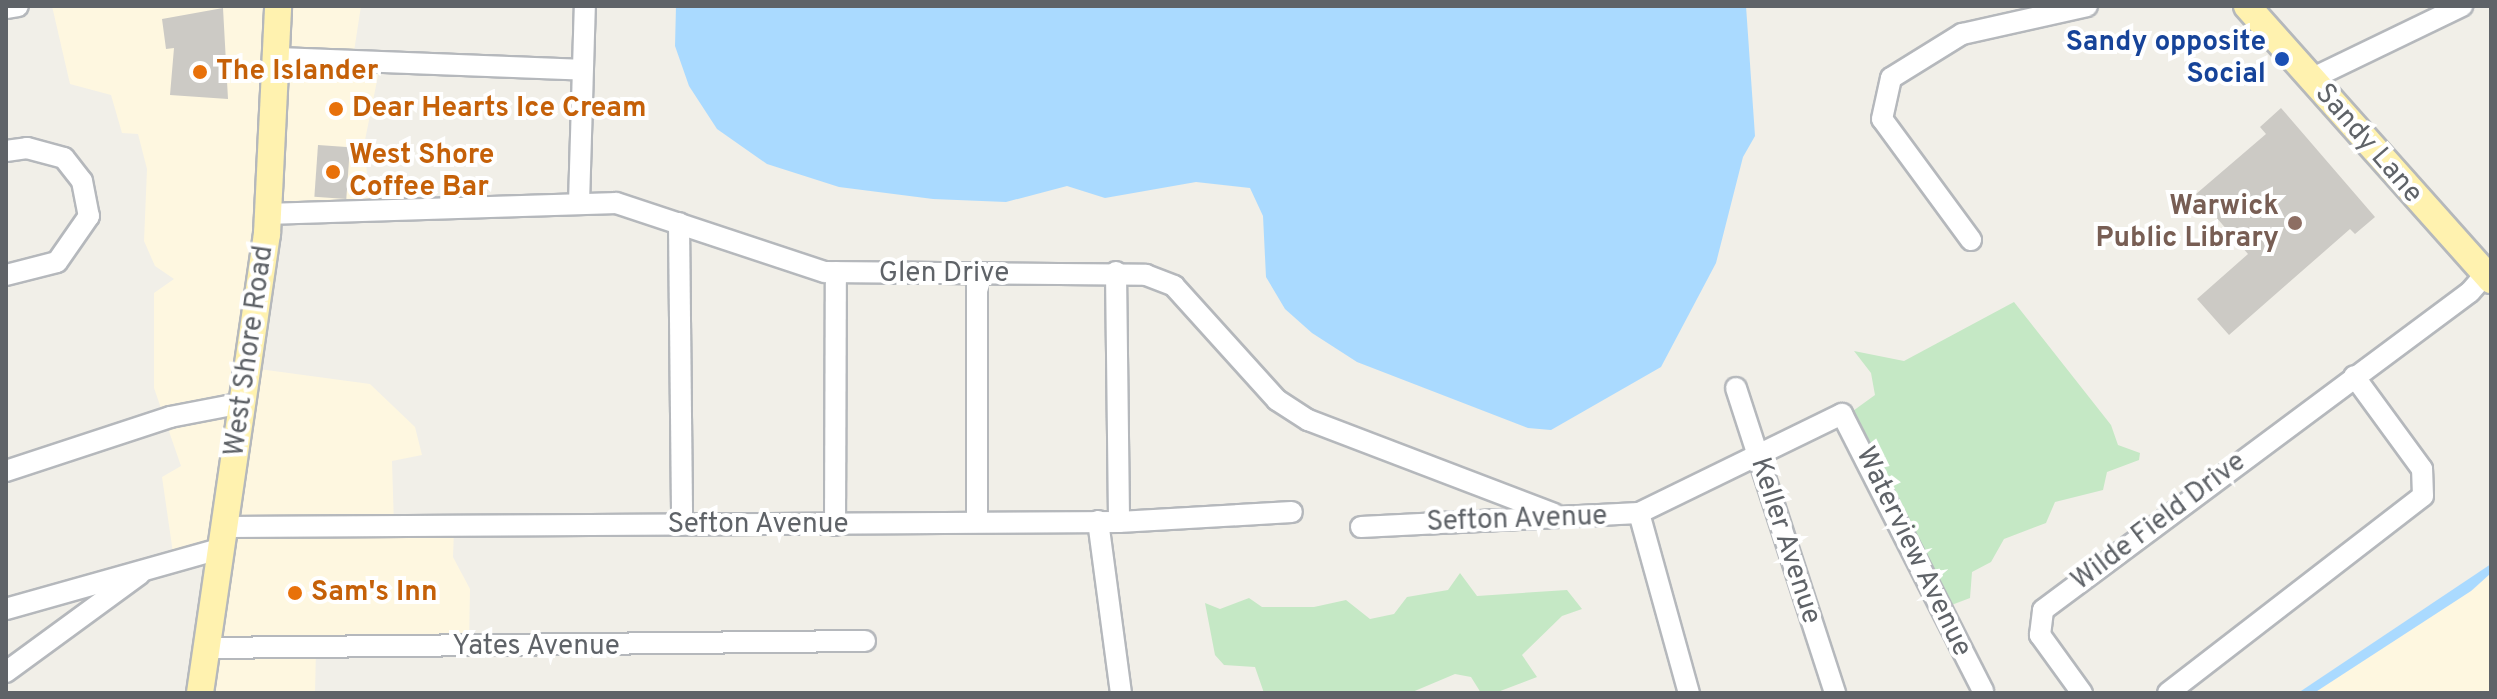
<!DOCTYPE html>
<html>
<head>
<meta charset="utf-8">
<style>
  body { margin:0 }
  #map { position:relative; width:2497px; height:699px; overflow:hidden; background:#f1efe8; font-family:Overpass,sans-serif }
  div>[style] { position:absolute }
  .commercial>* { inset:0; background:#fef7e0 }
  .green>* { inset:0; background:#c5e8c5 }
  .water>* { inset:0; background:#aadaff }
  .building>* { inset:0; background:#cccac5; transform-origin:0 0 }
  .roads { filter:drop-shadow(2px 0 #b5b8bc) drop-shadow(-2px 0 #b5b8bc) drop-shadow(0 2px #b5b8bc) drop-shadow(0 -2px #b5b8bc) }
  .minor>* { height:20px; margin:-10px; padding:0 10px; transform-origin:10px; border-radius:10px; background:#fff }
  .major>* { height:26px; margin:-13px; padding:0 13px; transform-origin:13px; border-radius:13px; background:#fff2af }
  .dots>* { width:22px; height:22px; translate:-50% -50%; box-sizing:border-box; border:4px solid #fff; border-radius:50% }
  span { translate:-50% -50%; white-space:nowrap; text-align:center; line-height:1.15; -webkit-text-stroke:8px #fff; paint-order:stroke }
  .transit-label { font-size:28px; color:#164399; font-weight:700 }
  .right { translate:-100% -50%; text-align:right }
  .food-label { font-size:28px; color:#c56008; font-weight:700 }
  .left { translate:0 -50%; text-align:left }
  .street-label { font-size:28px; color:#5f6368 }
  .education-label { font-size:28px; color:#785e54; font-weight:700 }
  .frame { position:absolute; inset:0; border:8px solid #5f6368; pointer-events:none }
</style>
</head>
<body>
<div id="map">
  <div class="commercial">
    <div style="clip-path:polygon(52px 6px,361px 6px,353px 58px,380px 66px,364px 145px,371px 211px,277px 213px,259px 369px,370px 384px,415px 427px,422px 455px,392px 461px,394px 526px,454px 530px,453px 557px,470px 589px,469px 646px,316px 650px,315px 693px,204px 693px,226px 551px,174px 560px,162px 477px,181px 466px,154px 388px,154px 293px,174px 279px,155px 266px,144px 241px,147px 169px,138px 134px,122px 133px,111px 95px,70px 84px)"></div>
    <div style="clip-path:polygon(2491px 573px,2491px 693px,2314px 693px,2474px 589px)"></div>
  </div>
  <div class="green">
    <div style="clip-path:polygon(2014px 302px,2111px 425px,2118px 445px,2140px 453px,2139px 460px,2107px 472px,2103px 490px,2055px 502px,2046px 523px,2004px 539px,1991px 562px,1972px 572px,1970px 598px,1941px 609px,1846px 416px,1875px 395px,1871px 373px,1854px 351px,1904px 361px)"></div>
    <div style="clip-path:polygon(1460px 573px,1477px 596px,1567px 590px,1582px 609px,1562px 616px,1522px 655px,1537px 677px,1495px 693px,1481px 693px,1471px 677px,1455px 674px,1410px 693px,1264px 693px,1255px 667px,1224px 665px,1215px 655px,1205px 603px,1220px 609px,1249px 598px,1262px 607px,1314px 607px,1346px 600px,1370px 619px,1394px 614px,1407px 597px,1448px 590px)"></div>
  </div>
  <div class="water">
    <div style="clip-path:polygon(676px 6px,1746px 6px,1755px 136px,1743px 157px,1716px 263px,1661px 367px,1551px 430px,1528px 428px,1357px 362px,1312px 333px,1285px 309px,1266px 277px,1263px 216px,1250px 188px,1196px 182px,1105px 198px,1067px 186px,1006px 202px,933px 199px,839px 187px,767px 164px,717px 129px,689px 86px,675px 46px)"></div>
    <div style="clip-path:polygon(2491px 564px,2491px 573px,2471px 591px,2314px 693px,2298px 693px)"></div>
  </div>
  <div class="building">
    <div style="clip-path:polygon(223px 8px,228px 99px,170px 95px,174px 48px,166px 49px,162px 19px)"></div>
    <div style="clip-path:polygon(2281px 108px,2375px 217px,2355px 234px,2350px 229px,2229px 335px,2197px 299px,2248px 254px,2196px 194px,2266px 134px,2260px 127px)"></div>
    <div style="left:318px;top:145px;width:32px;height:52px;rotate:4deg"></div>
  </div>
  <div class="roads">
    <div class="minor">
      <div style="left:6px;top:8px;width:12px;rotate:-9deg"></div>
      <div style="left:276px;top:58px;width:306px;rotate:2.2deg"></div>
      <div style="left:2311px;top:79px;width:168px;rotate:-25.8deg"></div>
      <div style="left:6px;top:151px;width:21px;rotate:-8deg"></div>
      <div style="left:27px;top:148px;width:38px;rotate:15deg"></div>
      <div style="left:64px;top:158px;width:29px;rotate:52deg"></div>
      <div style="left:82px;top:181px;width:36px;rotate:79deg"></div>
      <div style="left:89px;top:216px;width:56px;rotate:124.8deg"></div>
      <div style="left:57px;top:262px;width:53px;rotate:165.7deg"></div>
      <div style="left:579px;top:203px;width:197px;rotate:-88.3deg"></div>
      <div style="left:268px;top:214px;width:348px;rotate:-1.8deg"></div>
      <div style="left:616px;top:203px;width:220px;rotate:18.3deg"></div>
      <div style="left:825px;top:272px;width:321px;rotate:0.5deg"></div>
      <div style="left:1146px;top:275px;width:30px;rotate:21deg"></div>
      <div style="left:1174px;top:286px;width:154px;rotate:47.9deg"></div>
      <div style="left:1277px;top:400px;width:37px;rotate:33deg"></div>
      <div style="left:1308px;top:420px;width:263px;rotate:20.9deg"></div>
      <div style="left:679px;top:223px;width:302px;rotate:89.4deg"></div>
      <div style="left:1971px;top:240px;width:150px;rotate:-126.3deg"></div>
      <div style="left:1882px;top:119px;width:42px;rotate:-77.6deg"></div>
      <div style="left:1891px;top:78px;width:84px;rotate:-31.8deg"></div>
      <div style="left:1962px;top:34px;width:128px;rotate:-12.6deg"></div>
      <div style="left:1116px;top:272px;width:250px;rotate:89.3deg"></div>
      <div style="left:977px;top:274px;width:248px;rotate:90deg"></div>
      <div style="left:1736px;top:388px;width:321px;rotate:72deg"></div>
      <div style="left:6px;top:471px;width:173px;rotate:-18.2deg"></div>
      <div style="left:170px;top:417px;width:74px;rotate:-10.9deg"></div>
      <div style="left:1639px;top:513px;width:187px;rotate:74.5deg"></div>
      <div style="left:1098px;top:521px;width:174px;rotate:82.4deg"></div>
      <div style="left:835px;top:525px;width:253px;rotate:-89.8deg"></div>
      <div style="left:225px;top:527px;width:894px;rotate:-0.32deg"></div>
      <div style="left:1119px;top:522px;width:173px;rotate:-3.3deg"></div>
      <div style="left:1361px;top:527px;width:278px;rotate:-2.9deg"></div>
      <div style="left:1639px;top:513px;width:226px;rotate:-26deg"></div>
      <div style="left:1842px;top:414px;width:311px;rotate:63deg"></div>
      <div style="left:6px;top:609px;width:221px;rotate:-15.7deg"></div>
      <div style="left:207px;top:648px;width:658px;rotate:-0.61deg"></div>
      <div style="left:6px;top:672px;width:166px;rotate:-36.2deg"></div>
      <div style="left:2082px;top:693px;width:72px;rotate:-125.9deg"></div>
      <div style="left:2040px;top:635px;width:25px;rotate:-83deg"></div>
      <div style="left:2043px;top:610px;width:532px;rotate:-36.68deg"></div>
      <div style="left:2470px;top:292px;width:32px;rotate:-49deg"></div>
      <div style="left:2168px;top:693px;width:322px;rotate:-37.7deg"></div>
      <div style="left:2423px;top:496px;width:27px;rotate:-92deg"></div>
      <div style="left:2422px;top:469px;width:115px;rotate:-126.2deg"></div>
    </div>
    <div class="major">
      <div style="left:2247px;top:6px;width:367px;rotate:48.3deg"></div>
      <div style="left:200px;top:693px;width:464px;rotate:-81.7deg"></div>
      <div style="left:267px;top:234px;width:228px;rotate:-87.2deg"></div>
    </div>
  </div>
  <div class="dots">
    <div style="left:2282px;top:59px;background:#1a4fb4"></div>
    <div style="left:200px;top:72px;background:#e8710a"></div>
    <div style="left:336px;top:109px;background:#e8710a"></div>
    <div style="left:333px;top:172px;background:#e8710a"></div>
    <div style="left:2295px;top:223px;background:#8d6e63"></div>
    <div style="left:295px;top:593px;background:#e8710a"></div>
  </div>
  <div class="transit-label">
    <span class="right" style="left:2266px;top:59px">Sandy opposite<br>Social</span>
  </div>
  <div class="food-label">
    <span class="left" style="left:216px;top:72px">The Islander</span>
    <span class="left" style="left:352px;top:109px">Dear Hearts Ice Cream</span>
    <span class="left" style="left:349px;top:172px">West Shore<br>Coffee Bar</span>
    <span class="left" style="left:311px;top:593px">Sam's Inn</span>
  </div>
  <div class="street-label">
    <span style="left:2368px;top:144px;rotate:49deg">Sandy Lane</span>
    <span style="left:944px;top:274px">Glen Drive</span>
    <span style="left:250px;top:351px;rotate:-82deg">West Shore Road</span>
    <span style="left:1517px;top:520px;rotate:-2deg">Sefton Avenue</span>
    <span style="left:2159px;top:522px;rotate:-37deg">Wilde Field Drive</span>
    <span style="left:758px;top:525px">Sefton Avenue</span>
    <span style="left:1785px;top:541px;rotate:72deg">Keller Avenue</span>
    <span style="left:1913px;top:552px;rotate:64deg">Waterview Avenue</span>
    <span style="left:536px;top:647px">Yates Avenue</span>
  </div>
  <div class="education-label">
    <span class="right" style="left:2279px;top:223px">Warwick<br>Public Library</span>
  </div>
  <div class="frame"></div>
</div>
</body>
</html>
